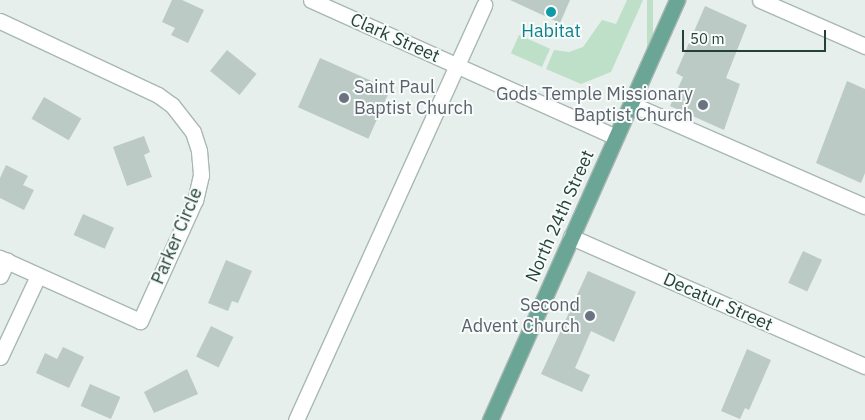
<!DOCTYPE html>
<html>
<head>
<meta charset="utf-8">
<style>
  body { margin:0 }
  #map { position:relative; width:865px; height:420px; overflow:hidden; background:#e6efeb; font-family:"IBM Plex Sans",sans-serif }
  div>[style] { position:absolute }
  .green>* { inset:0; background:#bfe0c8; transform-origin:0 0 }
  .building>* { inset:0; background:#bbcac4; transform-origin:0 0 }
  .roads { filter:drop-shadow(1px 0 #a8b8b2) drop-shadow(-1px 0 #a8b8b2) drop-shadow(0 1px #a8b8b2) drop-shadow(0 -1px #a8b8b2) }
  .minor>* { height:15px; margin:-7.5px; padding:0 7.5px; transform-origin:7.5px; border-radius:7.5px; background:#fff }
  .major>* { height:15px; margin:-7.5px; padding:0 7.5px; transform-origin:7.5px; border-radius:7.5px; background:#6aa596 }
  .dots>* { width:14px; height:14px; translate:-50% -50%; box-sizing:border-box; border:2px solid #f7fbf9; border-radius:50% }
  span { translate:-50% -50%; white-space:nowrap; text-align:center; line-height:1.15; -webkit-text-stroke:4px #f7fbf9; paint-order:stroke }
  .culture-label { font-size:18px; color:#0d838f }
  .street-label { font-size:18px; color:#24423a }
  .worship-label { font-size:18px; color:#5b616d }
  .left { translate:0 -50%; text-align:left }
  .right { translate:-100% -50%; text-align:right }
  .scale { position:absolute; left:682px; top:30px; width:144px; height:22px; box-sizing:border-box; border:2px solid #24423a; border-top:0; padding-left:6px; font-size:15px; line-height:18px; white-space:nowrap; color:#24423a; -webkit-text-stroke:4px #f7fbf9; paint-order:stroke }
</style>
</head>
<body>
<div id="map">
  <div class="green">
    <div style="clip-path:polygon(627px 0,643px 0,611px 72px,581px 84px,546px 69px,554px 50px,569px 52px,583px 47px,602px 20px,616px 24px)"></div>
    <div style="left:647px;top:0;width:6px;height:69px"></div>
    <div style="left:519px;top:35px;width:34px;height:20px;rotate:24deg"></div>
  </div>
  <div class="building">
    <div style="clip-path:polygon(172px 0,182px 0,204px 10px,188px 43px,171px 35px,175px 28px,162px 22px)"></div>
    <div style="clip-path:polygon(510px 0,570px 0,560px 23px)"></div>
    <div style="clip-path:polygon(705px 6px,747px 25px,726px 78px,740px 84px,724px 130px,670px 106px,683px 77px,676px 73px)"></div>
    <div style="left:227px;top:50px;width:38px;height:27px;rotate:39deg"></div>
    <div style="left:320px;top:58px;width:77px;height:54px;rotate:24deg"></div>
    <div style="clip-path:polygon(847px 81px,865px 89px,865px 173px,861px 183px,816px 163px)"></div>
    <div style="left:44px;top:97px;width:43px;height:25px;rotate:30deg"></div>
    <div style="clip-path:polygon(144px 136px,150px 152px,144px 155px,152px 177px,127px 186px,113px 147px)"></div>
    <div style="clip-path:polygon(6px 165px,28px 176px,23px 185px,34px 190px,24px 210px,0 198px,0 178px)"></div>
    <div style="left:83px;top:214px;width:34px;height:23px;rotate:24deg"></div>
    <div style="left:803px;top:251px;width:21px;height:35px;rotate:25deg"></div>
    <div style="clip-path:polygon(226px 260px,252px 271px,238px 303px,232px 301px,228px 311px,208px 303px)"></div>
    <div style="clip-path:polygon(588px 271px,636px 292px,614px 342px,591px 331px,575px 368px,590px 375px,582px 392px,541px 374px)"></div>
    <div style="left:211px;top:326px;width:25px;height:34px;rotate:26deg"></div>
    <div style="clip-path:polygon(63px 347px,84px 357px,69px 388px,36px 373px,45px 353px,57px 359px)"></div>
    <div style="clip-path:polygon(747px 349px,771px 360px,749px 410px,745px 408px,740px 419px,721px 411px)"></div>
    <div style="clip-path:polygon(187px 369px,198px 394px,154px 413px,144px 392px)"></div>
    <div style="left:90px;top:384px;width:33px;height:24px;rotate:23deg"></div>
  </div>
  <div class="roads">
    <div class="minor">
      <div style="left:311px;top:0;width:334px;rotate:24.2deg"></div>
      <div style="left:760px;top:0;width:115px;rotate:23.7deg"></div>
      <div style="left:0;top:21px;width:174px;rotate:25.1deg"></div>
      <div style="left:158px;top:95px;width:17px;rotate:36deg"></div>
      <div style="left:172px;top:105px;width:34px;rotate:52deg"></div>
      <div style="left:193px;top:132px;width:20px;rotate:72deg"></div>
      <div style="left:199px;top:151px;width:24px;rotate:85deg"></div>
      <div style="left:201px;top:175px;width:26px;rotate:103deg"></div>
      <div style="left:195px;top:200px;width:133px;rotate:114.4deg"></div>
      <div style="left:140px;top:321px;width:154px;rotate:-155.8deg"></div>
      <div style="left:631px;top:104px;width:255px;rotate:23.6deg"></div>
      <div style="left:571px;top:237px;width:321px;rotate:23.7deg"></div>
      <div style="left:0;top:276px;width:17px;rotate:-65deg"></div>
      <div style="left:0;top:357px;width:89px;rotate:-64.9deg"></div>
      <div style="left:296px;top:420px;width:456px;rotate:-65.6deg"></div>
    </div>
    <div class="major">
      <div style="left:490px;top:420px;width:460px;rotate:-66deg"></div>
    </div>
  </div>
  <div class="dots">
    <div style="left:551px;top:12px;background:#0f9aa8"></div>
    <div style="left:344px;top:98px;background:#6b7280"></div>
    <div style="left:703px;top:105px;background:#6b7280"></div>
    <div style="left:590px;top:316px;background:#6b7280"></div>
  </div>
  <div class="culture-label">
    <span style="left:551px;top:31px">Habitat</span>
  </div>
  <div class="street-label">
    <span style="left:395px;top:38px;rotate:24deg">Clark Street</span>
    <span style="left:560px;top:216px;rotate:-66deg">North 24th Street</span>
    <span style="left:177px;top:236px;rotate:-67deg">Parker Circle</span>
    <span style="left:718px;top:302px;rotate:24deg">Decatur Street</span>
  </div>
  <div class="worship-label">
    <span class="left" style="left:354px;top:98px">Saint Paul<br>Baptist Church</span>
    <span class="right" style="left:693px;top:105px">Gods Temple Missionary<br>Baptist Church</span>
    <span class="right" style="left:580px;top:316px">Second<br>Advent Church</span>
  </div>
  <div class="scale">50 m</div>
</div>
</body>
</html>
